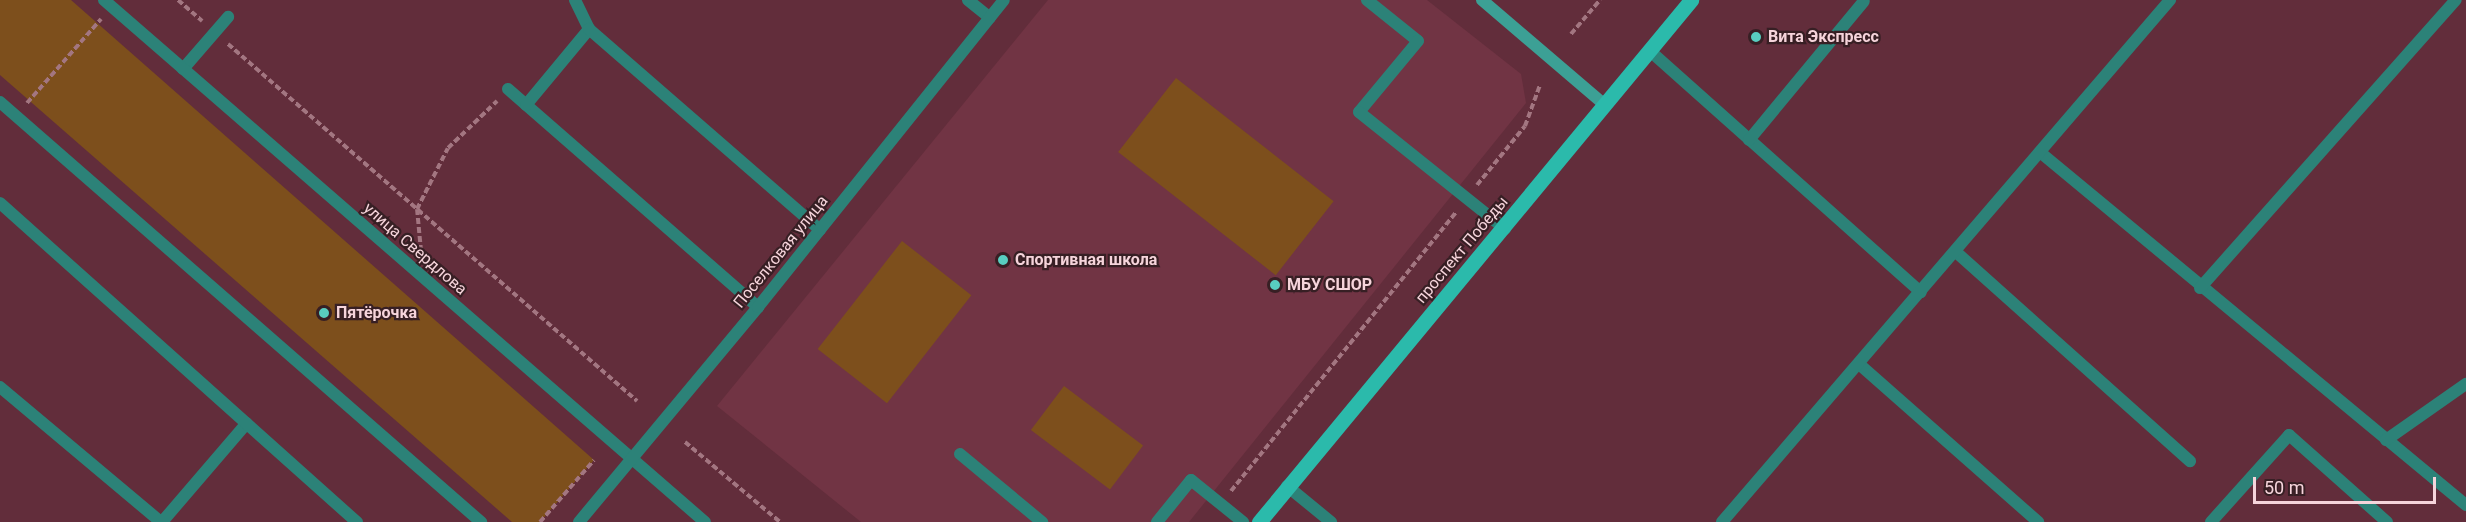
<!DOCTYPE html>
<html>
<head>
<meta charset="utf-8">
<style>
  body { margin:0 }
  #map { position:relative; width:2466px; height:522px; overflow:hidden; background:#622d3b; font-family:Roboto,sans-serif }
  div>[style] { position:absolute }
  .built>* { inset:0; background:#713444 }
  .green>* { inset:0; background:#7d4f1c; transform-origin:0 0 }
  .path>* { height:4px; margin-top:-2px; transform-origin:0; background:repeating-linear-gradient(90deg,#a37681 0 6px,transparent 0 9px) }
  .service>* { height:12px; margin:-6px; padding:0 6px; transform-origin:6px; border-radius:6px; background:#2c8278 }
  .minor>* { height:12px; margin:-6px; padding:0 6px; transform-origin:6px; border-radius:6px; background:#2c8278 }
  .secondary>* { height:12px; margin:-6px; padding:0 6px; transform-origin:6px; border-radius:6px; background:#3ca095 }
  .primary>* { height:15px; margin:-7.5px; padding:0 7.5px; transform-origin:7.5px; border-radius:7.5px; background:#2bbaab }
  .dots>* { width:16px; height:16px; translate:-50% -50%; box-sizing:border-box; border:3px solid #371f24; border-radius:50% }
  span { translate:-50% -50%; white-space:nowrap; text-align:center; line-height:1.15; -webkit-text-stroke:4.5px #371f24; paint-order:stroke }
  .poi-label { font-size:16px; color:#f6d4db; font-weight:700 }
  .left { translate:0 -50%; text-align:left }
  .street-label { font-size:16px; color:#f6d4db }
  .scale { position:absolute; left:2253px; top:477px; width:183px; height:27px; box-sizing:border-box; border:3px solid #f6d4db; border-top:0; padding-left:8px; font-size:18px; line-height:21px; white-space:nowrap; color:#f6d4db; -webkit-text-stroke:4px #371f24; paint-order:stroke }
</style>
</head>
<body>
<div id="map">
  <div class="built">
    <div style="clip-path:polygon(1048px 0,1427px 0,1521px 74px,1526px 103px,1189px 522px,861px 522px,717px 406px)"></div>
  </div>
  <div class="green">
    <div style="clip-path:polygon(0 0,71px 0,594px 460px,540px 522px,512px 522px,0 75px)"></div>
    <div style="left:1176px;top:78px;width:200px;height:94px;rotate:38deg"></div>
    <div style="left:902px;top:241px;width:88px;height:137px;rotate:38deg"></div>
    <div style="left:1064px;top:386px;width:99px;height:55px;rotate:37deg"></div>
  </div>
  <div class="path">
    <div style="left:178px;top:0;width:32px;rotate:41deg"></div>
    <div style="left:1571px;top:34px;width:45px;rotate:-49.5deg"></div>
    <div style="left:228px;top:44px;width:543px;rotate:41.12deg"></div>
    <div style="left:27px;top:103px;width:112px;rotate:-48.6deg"></div>
    <div style="left:1477px;top:185px;width:76px;rotate:-50.9deg"></div>
    <div style="left:1525px;top:126px;width:44px;rotate:-69.9deg"></div>
    <div style="left:421px;top:251px;width:42px;rotate:-95.4deg"></div>
    <div style="left:417px;top:209px;width:68px;rotate:-63.1deg"></div>
    <div style="left:448px;top:148px;width:68px;rotate:-43.8deg"></div>
    <div style="left:685px;top:442px;width:124px;rotate:40.1deg"></div>
    <div style="left:1231px;top:491px;width:358px;rotate:-51.1deg"></div>
    <div style="left:540px;top:522px;width:82px;rotate:-48.9deg"></div>
  </div>
  <div class="service">
    <div style="left:575px;top:0;width:32px;rotate:64deg"></div>
    <div style="left:968px;top:0;width:28px;rotate:39deg"></div>
    <div style="left:1367px;top:0;width:65px;rotate:38.8deg"></div>
    <div style="left:1418px;top:41px;width:92px;rotate:129.7deg"></div>
    <div style="left:1359px;top:112px;width:187px;rotate:38.7deg"></div>
    <div style="left:1649px;top:50px;width:364px;rotate:41.7deg"></div>
    <div style="left:183px;top:69px;width:69px;rotate:-49.1deg"></div>
    <div style="left:508px;top:89px;width:332px;rotate:41.1deg"></div>
    <div style="left:526px;top:105px;width:99px;rotate:-50.3deg"></div>
    <div style="left:589px;top:29px;width:306px;rotate:41deg"></div>
    <div style="left:1749px;top:140px;width:180px;rotate:-50.4deg"></div>
    <div style="left:2041px;top:153px;width:552px;rotate:39.63deg"></div>
    <div style="left:1956px;top:252px;width:314px;rotate:41.8deg"></div>
    <div style="left:2200px;top:288px;width:385px;rotate:-48.4deg"></div>
    <div style="left:1859px;top:364px;width:239px;rotate:41.4deg"></div>
    <div style="left:0;top:387px;width:210px;rotate:40deg"></div>
    <div style="left:2386px;top:440px;width:98px;rotate:-35deg"></div>
    <div style="left:960px;top:454px;width:107px;rotate:39.7deg"></div>
    <div style="left:1287px;top:486px;width:57px;rotate:39.3deg"></div>
    <div style="left:162px;top:522px;width:130px;rotate:-49.4deg"></div>
    <div style="left:1157px;top:522px;width:54px;rotate:-51deg"></div>
    <div style="left:1191px;top:480px;width:67px;rotate:38.9deg"></div>
    <div style="left:1722px;top:522px;width:688px;rotate:-49.36deg"></div>
    <div style="left:2211px;top:522px;width:117px;rotate:-48.1deg"></div>
    <div style="left:2289px;top:435px;width:131px;rotate:41.6deg"></div>
  </div>
  <div class="minor">
    <div style="left:104px;top:0;width:796px;rotate:40.98deg"></div>
    <div style="left:0;top:102px;width:639px;rotate:41.13deg"></div>
    <div style="left:0;top:203px;width:479px;rotate:41.8deg"></div>
    <div style="left:579px;top:522px;width:280px;rotate:-50.2deg"></div>
    <div style="left:758px;top:307px;width:393px;rotate:-51.3deg"></div>
  </div>
  <div class="secondary">
    <div style="left:1482px;top:0;width:162px;rotate:40.5deg"></div>
  </div>
  <div class="primary">
    <div style="left:1259px;top:522px;width:678px;rotate:-50.39deg"></div>
  </div>
  <div class="dots">
    <div style="left:1756px;top:37px;background:#58cec0"></div>
    <div style="left:1003px;top:260px;background:#58cec0"></div>
    <div style="left:1275px;top:285px;background:#58cec0"></div>
    <div style="left:324px;top:313px;background:#58cec0"></div>
  </div>
  <div class="poi-label">
    <span class="left" style="left:1768px;top:37px">Вита Экспресс</span>
    <span class="left" style="left:1015px;top:260px">Спортивная школа</span>
    <span class="left" style="left:1287px;top:285px">МБУ СШОР</span>
    <span class="left" style="left:336px;top:313px">Пятёрочка</span>
  </div>
  <div class="street-label">
    <span style="left:415px;top:249px;rotate:41deg">улица Свердлова</span>
    <span style="left:1462px;top:250px;rotate:-50deg">проспект Победы</span>
    <span style="left:781px;top:252px;rotate:-51deg">Поселковая улица</span>
  </div>
  <div class="scale">50 m</div>
</div>
</body>
</html>
